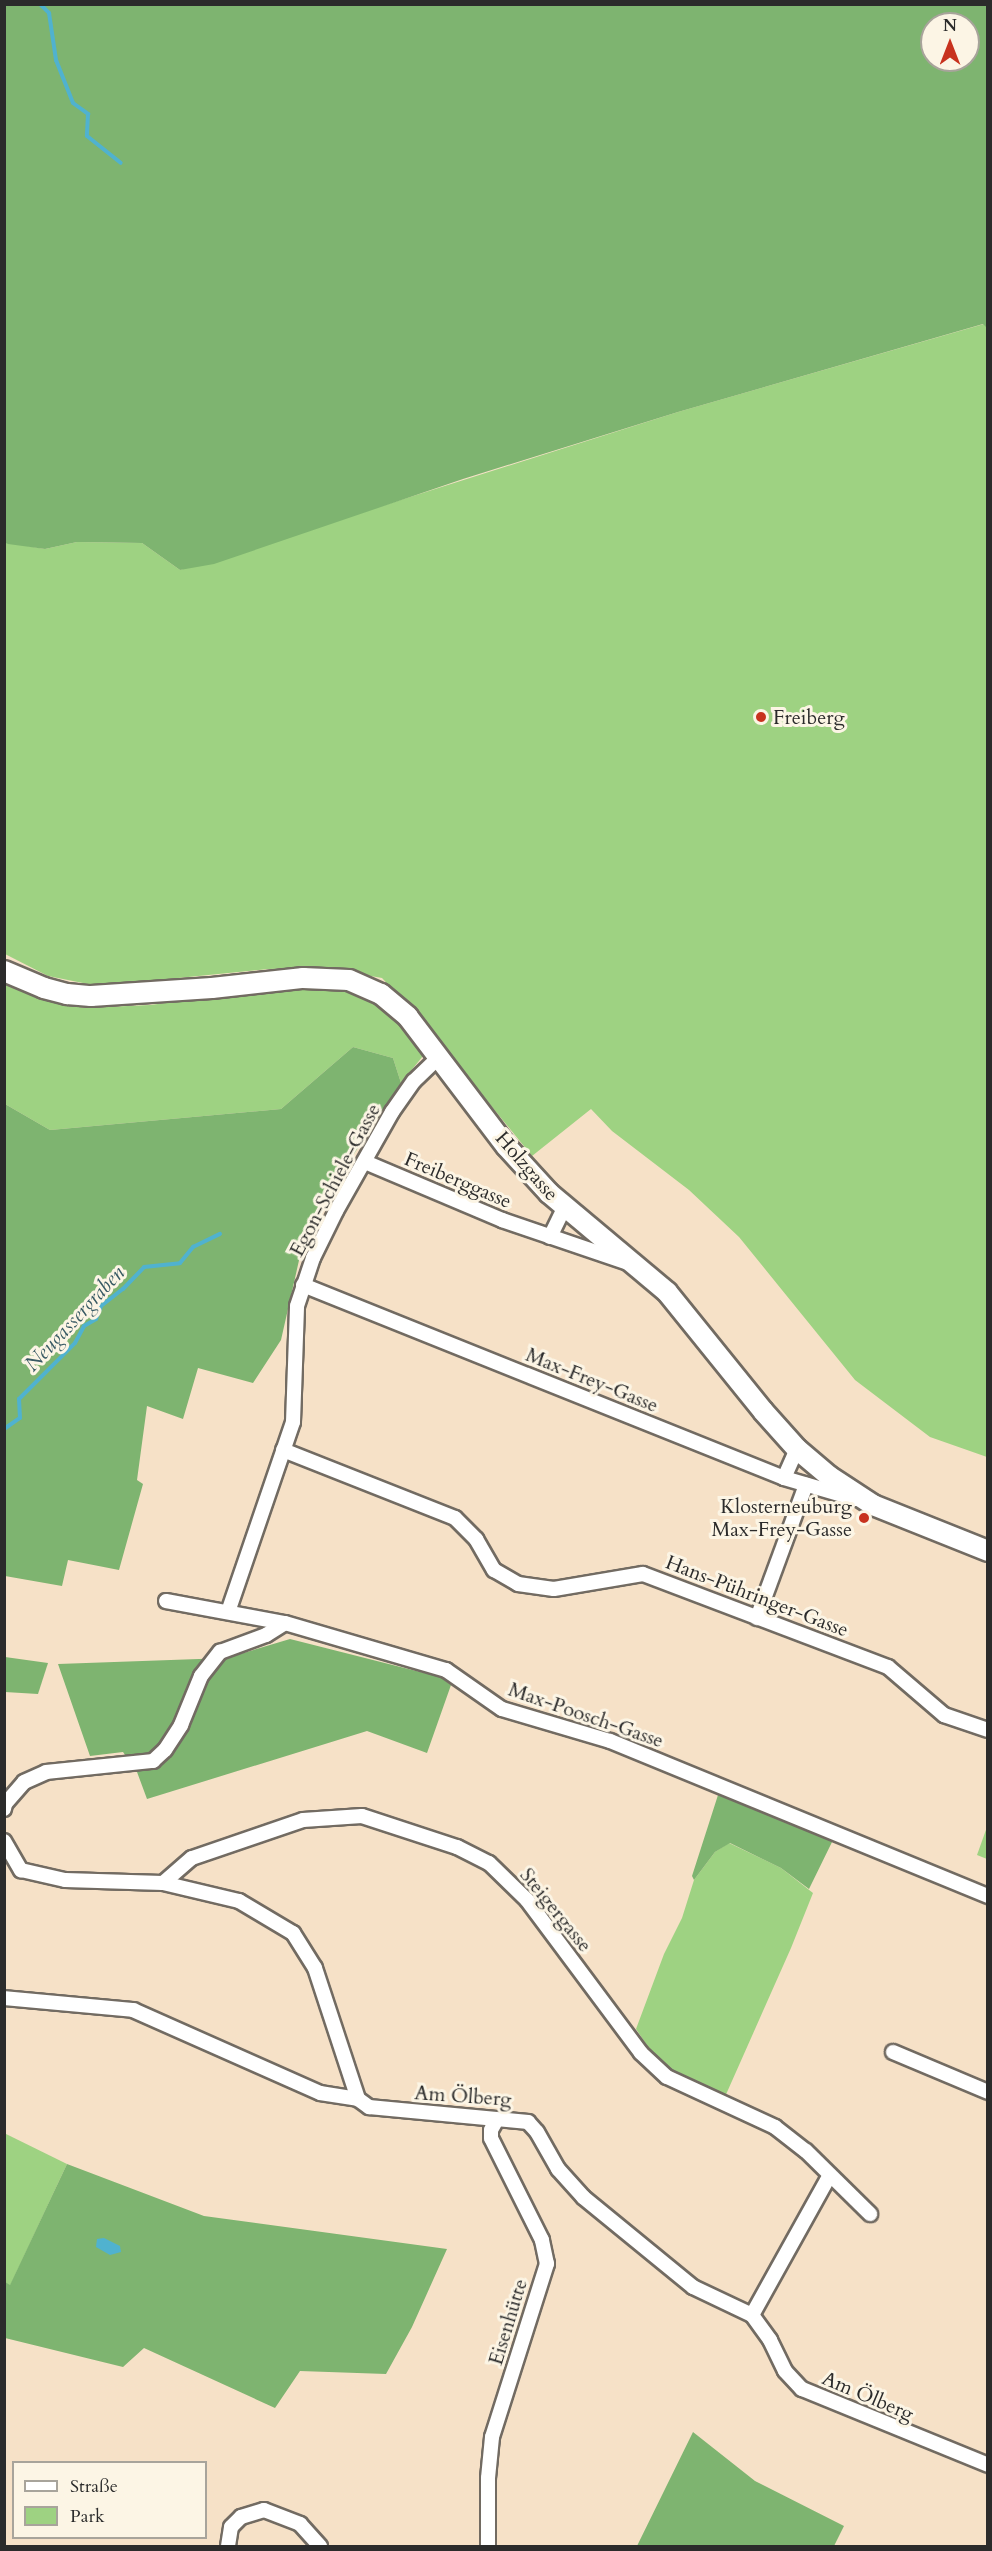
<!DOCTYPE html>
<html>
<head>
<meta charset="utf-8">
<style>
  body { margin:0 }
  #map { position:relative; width:992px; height:2551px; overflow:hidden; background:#f6e1c7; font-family:Cardo,serif }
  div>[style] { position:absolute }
  .green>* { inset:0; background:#9ed282 }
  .forest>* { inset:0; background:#7eb470 }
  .water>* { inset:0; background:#50b2cf }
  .stream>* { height:4px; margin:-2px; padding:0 2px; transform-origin:2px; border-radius:2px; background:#50b2cf }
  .roads { filter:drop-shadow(2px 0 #726b62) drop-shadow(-2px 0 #726b62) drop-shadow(0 2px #726b62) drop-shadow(0 -2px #726b62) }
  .street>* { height:14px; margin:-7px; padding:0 7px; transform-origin:7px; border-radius:7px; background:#fff }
  .secondary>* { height:20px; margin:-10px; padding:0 10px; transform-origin:10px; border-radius:10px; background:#fff }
  .dots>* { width:16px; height:16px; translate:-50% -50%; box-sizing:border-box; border:3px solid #fcf5e5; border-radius:50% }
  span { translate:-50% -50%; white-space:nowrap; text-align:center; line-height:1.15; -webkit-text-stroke:6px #fcf5e5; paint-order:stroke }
  .poi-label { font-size:20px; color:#2b2b2b }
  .left { translate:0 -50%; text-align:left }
  .right { translate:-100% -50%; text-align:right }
  .street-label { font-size:20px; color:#2b2b2b }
  .water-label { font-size:21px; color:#385a64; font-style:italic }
  .frame { position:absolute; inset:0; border:6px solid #2b2b2b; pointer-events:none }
  .legend { position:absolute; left:12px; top:2461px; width:195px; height:78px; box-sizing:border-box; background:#fcf5e5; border:2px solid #a8a49b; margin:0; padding:8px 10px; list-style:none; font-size:18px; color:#2b2b2b }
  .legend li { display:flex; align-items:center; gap:12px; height:30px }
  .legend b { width:30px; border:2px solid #a8a49b }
  .north { position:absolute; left:920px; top:12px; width:60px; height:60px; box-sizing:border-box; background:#fcf5e5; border:2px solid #a8a49b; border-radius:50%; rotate:0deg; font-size:16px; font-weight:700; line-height:24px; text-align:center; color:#2b2b2b }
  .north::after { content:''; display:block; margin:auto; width:21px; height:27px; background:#c8321e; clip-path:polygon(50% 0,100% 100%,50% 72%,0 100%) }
</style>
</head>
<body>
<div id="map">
  <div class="green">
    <div style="clip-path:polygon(984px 324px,988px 328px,987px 1457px,930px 1437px,855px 1380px,739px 1237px,689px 1190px,612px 1131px,591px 1109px,532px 1156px,421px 1020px,382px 978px,326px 968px,268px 969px,98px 986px,48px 976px,5px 954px,4px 542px,45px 549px,77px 542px,142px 543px,180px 570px,678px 412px)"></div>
    <div style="clip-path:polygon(4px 977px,83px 1008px,150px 1005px,298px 986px,348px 987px,377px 999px,427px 1051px,401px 1083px,393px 1058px,353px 1047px,281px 1109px,50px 1130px,5px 1104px)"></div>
    <div style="clip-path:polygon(987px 1827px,987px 1859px,977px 1855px)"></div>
    <div style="clip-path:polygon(729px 1843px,781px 1868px,813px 1893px,791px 1948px,724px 2099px,667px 2068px,652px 2053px,636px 2029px,664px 1954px,682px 1918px,694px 1880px,715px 1852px)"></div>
    <div style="clip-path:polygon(4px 2133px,67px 2164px,10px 2286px,4px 2282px)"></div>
  </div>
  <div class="forest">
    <div style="clip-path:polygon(evenodd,5px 4px,987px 5px,987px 328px,983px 324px,678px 412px,463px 479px,214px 564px,180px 570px,142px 543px,77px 542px,45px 549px,8px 544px,4px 542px,5px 4px,932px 24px,968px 24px,968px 60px,932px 60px,932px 24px)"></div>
    <div style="clip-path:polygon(353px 1047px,393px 1058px,401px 1083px,307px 1225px,281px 1340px,253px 1383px,198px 1368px,183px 1419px,147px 1406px,137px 1480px,143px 1484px,119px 1570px,68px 1560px,62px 1586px,5px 1576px,5px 1104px,50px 1130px,281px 1109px)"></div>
    <div style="clip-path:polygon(290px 1639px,440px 1677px,451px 1685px,427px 1753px,367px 1731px,147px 1799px,137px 1772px,123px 1752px,90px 1756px,58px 1664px,227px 1658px)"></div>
    <div style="clip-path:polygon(5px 1657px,48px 1663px,38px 1694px,5px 1692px)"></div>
    <div style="clip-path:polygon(718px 1795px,833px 1840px,809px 1889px,781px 1868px,730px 1843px,715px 1852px,694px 1880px,692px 1876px)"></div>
    <div style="clip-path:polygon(67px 2164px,204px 2216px,447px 2249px,412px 2327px,386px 2374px,300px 2371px,275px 2408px,144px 2348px,123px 2367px,5px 2338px,5px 2282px,10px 2285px)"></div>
    <div style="clip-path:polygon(693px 2432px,755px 2481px,844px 2526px,834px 2546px,637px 2546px)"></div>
  </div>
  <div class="water">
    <div style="clip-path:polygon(104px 2238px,120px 2246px,121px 2252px,110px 2255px,96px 2247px,97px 2239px)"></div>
  </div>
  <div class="stream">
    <div style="left:40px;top:4px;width:13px;rotate:45deg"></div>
    <div style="left:49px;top:13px;width:48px;rotate:81.5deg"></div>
    <div style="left:56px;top:60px;width:46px;rotate:68.4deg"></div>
    <div style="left:73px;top:103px;width:19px;rotate:36deg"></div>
    <div style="left:88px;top:114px;width:22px;rotate:93deg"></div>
    <div style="left:87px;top:136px;width:43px;rotate:38.5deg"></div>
    <div style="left:4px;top:1429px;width:19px;rotate:-35deg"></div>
    <div style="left:20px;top:1418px;width:19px;rotate:-93deg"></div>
    <div style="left:19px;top:1399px;width:79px;rotate:-45deg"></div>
    <div style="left:75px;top:1343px;width:19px;rotate:-62deg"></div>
    <div style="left:84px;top:1326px;width:14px;rotate:-30deg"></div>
    <div style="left:96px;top:1319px;width:14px;rotate:-69deg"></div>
    <div style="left:101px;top:1306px;width:28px;rotate:-38deg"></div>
    <div style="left:123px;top:1289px;width:30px;rotate:-46deg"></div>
    <div style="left:144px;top:1267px;width:36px;rotate:-6deg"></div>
    <div style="left:180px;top:1263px;width:21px;rotate:-51deg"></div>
    <div style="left:193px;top:1247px;width:30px;rotate:-26deg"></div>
  </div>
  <div class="roads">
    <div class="street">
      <div style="left:365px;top:1162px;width:149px;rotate:22.9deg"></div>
      <div style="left:502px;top:1220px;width:136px;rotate:18.8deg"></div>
      <div style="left:550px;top:1237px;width:32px;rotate:-64deg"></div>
      <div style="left:303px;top:1285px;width:518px;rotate:21.86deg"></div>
      <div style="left:784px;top:1478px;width:75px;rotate:16.3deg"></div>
      <div style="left:283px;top:1450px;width:185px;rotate:21.6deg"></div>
      <div style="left:455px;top:1518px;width:30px;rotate:45deg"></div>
      <div style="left:476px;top:1539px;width:36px;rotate:60deg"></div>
      <div style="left:494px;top:1570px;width:28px;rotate:30deg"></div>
      <div style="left:518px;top:1584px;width:36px;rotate:8deg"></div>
      <div style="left:554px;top:1589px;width:90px;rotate:-9.6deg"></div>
      <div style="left:643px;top:1574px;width:262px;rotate:20.8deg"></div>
      <div style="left:888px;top:1667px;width:74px;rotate:40.6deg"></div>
      <div style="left:944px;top:1715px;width:46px;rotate:18.8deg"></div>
      <div style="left:784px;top:1478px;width:32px;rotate:-66deg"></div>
      <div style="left:166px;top:1601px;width:121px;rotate:10.5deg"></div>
      <div style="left:285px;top:1623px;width:168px;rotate:16.3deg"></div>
      <div style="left:446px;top:1670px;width:68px;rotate:34.9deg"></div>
      <div style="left:502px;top:1709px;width:113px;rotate:16.5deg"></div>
      <div style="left:610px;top:1741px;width:409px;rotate:22.3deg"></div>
      <div style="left:228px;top:1612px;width:201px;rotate:-71.1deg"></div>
      <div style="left:293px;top:1422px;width:116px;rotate:-88deg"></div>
      <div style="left:297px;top:1306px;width:51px;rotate:-71.6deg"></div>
      <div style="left:313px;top:1258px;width:52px;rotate:-63.9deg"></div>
      <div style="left:336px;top:1211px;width:114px;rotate:-60.5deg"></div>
      <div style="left:392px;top:1112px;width:38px;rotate:-55deg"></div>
      <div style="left:414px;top:1081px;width:35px;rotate:-44deg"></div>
      <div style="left:757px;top:1618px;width:142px;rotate:-69.8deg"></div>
      <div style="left:4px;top:1809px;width:5px;rotate:-79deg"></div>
      <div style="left:5px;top:1804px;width:29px;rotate:-49deg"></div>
      <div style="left:24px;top:1782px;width:24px;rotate:-24deg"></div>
      <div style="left:46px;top:1772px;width:108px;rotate:-5.9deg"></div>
      <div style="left:153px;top:1761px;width:16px;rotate:-43deg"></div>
      <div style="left:165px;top:1750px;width:30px;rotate:-57deg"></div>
      <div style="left:181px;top:1725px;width:53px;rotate:-67.8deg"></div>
      <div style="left:201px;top:1676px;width:31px;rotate:-52deg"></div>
      <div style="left:220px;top:1652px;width:49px;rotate:-20.3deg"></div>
      <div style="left:266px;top:1635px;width:22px;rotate:-32deg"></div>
      <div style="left:4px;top:1841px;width:34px;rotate:60deg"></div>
      <div style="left:21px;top:1870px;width:45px;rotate:12.8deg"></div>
      <div style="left:65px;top:1880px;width:98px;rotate:1.8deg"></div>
      <div style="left:163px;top:1883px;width:78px;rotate:13.3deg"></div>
      <div style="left:239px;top:1901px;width:63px;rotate:30.7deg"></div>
      <div style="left:293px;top:1933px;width:41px;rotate:57.8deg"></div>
      <div style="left:315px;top:1968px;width:138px;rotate:71.8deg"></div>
      <div style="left:163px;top:1883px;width:38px;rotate:-41deg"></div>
      <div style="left:192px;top:1858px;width:117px;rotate:-18.9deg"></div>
      <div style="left:303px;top:1820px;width:59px;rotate:-3.9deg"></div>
      <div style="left:362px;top:1816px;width:100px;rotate:18.1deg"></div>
      <div style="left:457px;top:1847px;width:36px;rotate:27deg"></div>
      <div style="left:489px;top:1863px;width:53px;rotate:44.2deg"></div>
      <div style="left:527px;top:1900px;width:191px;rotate:53.3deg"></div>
      <div style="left:641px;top:2053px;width:35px;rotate:43deg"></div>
      <div style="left:667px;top:2077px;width:119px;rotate:24.8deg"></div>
      <div style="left:775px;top:2127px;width:39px;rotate:38deg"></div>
      <div style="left:806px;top:2151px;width:90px;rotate:44.5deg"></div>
      <div style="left:4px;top:1998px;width:130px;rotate:5.3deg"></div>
      <div style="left:133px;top:2010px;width:205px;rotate:23.9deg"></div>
      <div style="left:320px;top:2093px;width:38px;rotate:9deg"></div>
      <div style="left:358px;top:2099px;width:14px;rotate:36deg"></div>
      <div style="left:369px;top:2107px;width:160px;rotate:5.4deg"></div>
      <div style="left:528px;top:2122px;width:13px;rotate:48deg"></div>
      <div style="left:537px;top:2132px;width:43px;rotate:60.4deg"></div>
      <div style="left:558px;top:2169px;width:38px;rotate:48deg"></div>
      <div style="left:583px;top:2197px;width:142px;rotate:39.3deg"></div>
      <div style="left:693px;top:2287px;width:65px;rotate:25.4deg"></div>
      <div style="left:752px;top:2315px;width:31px;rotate:54deg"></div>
      <div style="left:770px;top:2340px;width:34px;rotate:64deg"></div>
      <div style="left:785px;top:2371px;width:25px;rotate:47deg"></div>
      <div style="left:802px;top:2389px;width:201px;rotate:22.2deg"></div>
      <div style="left:893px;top:2052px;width:103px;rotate:22.8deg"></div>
      <div style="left:752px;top:2315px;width:160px;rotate:-60.9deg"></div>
      <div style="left:228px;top:2546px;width:19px;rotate:-81deg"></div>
      <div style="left:231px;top:2527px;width:14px;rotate:-45deg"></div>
      <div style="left:241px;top:2517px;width:24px;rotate:-17deg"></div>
      <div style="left:264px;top:2510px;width:39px;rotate:21deg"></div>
      <div style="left:300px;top:2524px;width:30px;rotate:48deg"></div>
      <div style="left:488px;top:2546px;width:68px;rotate:-90deg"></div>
      <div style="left:488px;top:2478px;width:41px;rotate:-84.4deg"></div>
      <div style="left:492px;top:2437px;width:182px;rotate:-72.4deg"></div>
      <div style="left:547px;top:2264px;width:25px;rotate:-102deg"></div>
      <div style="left:542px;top:2240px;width:114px;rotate:-116.6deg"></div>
      <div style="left:491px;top:2138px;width:8px;rotate:-90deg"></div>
      <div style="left:491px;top:2130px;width:10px;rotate:-61deg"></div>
    </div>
    <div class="secondary">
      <div style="left:4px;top:971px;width:43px;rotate:23deg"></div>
      <div style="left:44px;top:988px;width:24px;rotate:15deg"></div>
      <div style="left:67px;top:994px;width:24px;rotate:5deg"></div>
      <div style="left:91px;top:996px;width:121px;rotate:-3.8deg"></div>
      <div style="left:212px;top:988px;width:92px;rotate:-6.3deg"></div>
      <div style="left:303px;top:978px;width:46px;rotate:2.5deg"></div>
      <div style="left:349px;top:980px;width:35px;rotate:24deg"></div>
      <div style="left:381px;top:994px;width:35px;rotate:40deg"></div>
      <div style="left:408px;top:1017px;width:162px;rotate:52.8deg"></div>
      <div style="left:506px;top:1146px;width:64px;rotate:47.5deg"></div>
      <div style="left:549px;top:1193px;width:154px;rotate:40deg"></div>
      <div style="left:667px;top:1292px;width:153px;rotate:51.1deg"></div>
      <div style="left:763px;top:1411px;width:51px;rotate:48.2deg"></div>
      <div style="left:797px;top:1449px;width:42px;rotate:40.2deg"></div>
      <div style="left:829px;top:1476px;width:53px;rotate:33.4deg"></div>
      <div style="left:873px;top:1505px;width:124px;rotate:21.8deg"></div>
    </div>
  </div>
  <div class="dots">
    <div style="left:761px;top:717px;background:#c8321e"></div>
    <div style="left:864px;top:1518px;background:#c8321e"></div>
  </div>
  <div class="poi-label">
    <span class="left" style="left:773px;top:717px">Freiberg</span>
    <span class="right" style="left:852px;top:1518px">Klosterneuburg<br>Max-Frey-Gasse</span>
  </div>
  <div class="street-label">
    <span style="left:527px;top:1166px;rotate:49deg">Holzgasse</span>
    <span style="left:335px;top:1180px;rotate:-62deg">Egon-Schiele-Gasse</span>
    <span style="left:458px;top:1180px;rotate:23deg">Freiberggasse</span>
    <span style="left:592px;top:1380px;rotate:22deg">Max-Frey-Gasse</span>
    <span style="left:757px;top:1596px;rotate:21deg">Hans-Pühringer-Gasse</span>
    <span style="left:586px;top:1715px;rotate:19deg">Max-Poosch-Gasse</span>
    <span style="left:556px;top:1910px;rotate:51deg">Steigergasse</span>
    <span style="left:463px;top:2096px;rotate:4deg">Am Ölberg</span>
    <span style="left:508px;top:2322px;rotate:-73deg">Eisenhütte</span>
    <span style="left:868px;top:2396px;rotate:23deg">Am Ölberg</span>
  </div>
  <div class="water-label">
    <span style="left:75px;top:1319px;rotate:-47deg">Neugassergraben</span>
  </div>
  <div class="frame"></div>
  <ul class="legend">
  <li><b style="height:8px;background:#fff"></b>Straße</li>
  <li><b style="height:16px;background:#9ed282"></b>Park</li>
  </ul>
  <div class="north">N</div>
</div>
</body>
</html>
